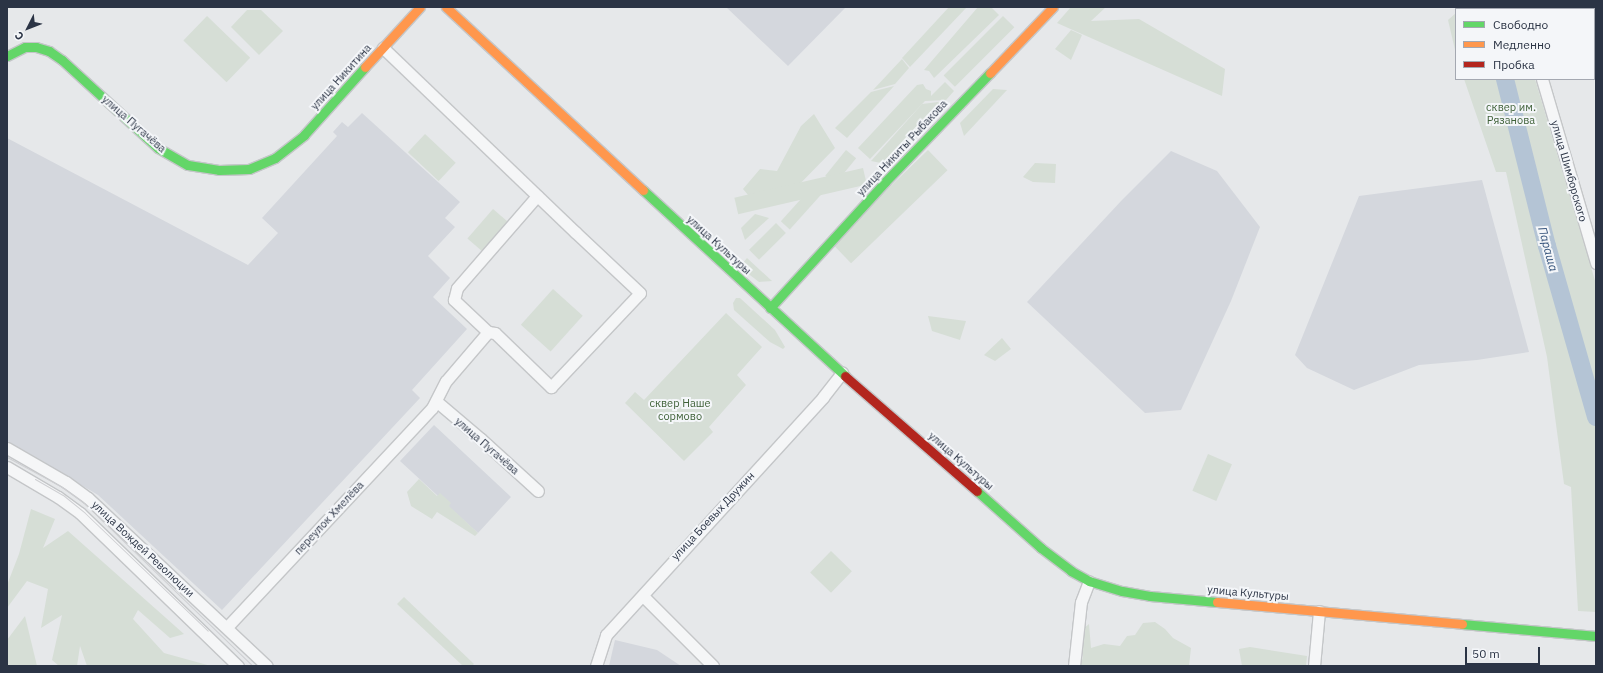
<!DOCTYPE html>
<html>
<head>
<meta charset="utf-8">
<style>
  body { margin:0 }
  #map { position:relative; width:1603px; height:673px; overflow:hidden; background:#e6e8ea; font-family:"IBM Plex Sans",sans-serif }
  div>[style] { position:absolute }
  .built>* { inset:0; background:#d4d7dd }
  .green>* { inset:0; background:#d6ded6; transform-origin:0 0 }
  .river>* { height:18px; margin:-9px; padding:0 9px; transform-origin:9px; border-radius:9px; background:#b4c4d5 }
  .roads { filter:drop-shadow(1px 0 #c4c6c8) drop-shadow(-1px 0 #c4c6c8) drop-shadow(0 1px #c4c6c8) drop-shadow(0 -1px #c4c6c8) }
  .street>* { height:11px; margin:-5.5px; padding:0 5.5px; transform-origin:5.5px; border-radius:5.5px; background:#f5f6f7 }
  .fast>* { height:9px; margin:-4.5px; padding:0 4.5px; transform-origin:4.5px; border-radius:4.5px; background:#63d668 }
  .slow>* { height:9px; margin:-4.5px; padding:0 4.5px; transform-origin:4.5px; border-radius:4.5px; background:#ff974d }
  .jam>* { height:9px; margin:-4.5px; padding:0 4.5px; transform-origin:4.5px; border-radius:4.5px; background:#b3261e }
  .tram>* { height:1px; margin:-0.5px; padding:0 0.5px; transform-origin:0.5px; border-radius:0.5px; background:#cecfd2 }
  span { translate:-50% -50%; white-space:nowrap; text-align:center; line-height:1.15; -webkit-text-stroke:4px #f4f6f9; paint-order:stroke }
  .street-label { font-size:11px; color:#2b3445 }
  .park-label { font-size:11px; color:#3f6138 }
  .water-label { font-size:12px; color:#34527a; font-style:italic }
  .frame { position:absolute; inset:0; border:8px solid #2b3445; pointer-events:none }
  .legend { position:absolute; left:1455px; top:8px; width:140px; height:72px; box-sizing:border-box; background:#f4f6f9; border:1px solid #a4a8b1; margin:0; padding:5px 7px; list-style:none; font-size:12px; color:#2b3445 }
  .legend li { display:flex; align-items:center; gap:8px; height:20px }
  .legend b { width:20px; border:1px solid #a4a8b1 }
  .north { position:absolute; left:8px; top:8px; width:40px; height:40px; -webkit-text-stroke:3px #f4f6f9; paint-order:stroke; rotate:228deg; font-size:11px; font-weight:700; line-height:16px; text-align:center; color:#2b3445 }
  .north::after { content:''; display:block; margin:auto; width:14px; height:18px; background:#2b3445; clip-path:polygon(50% 0,100% 100%,50% 72%,0 100%) }
  .scale { position:absolute; left:1465px; top:647px; width:75px; height:18px; box-sizing:border-box; border:2px solid #2b3445; border-top:0; padding-left:5px; font-size:12px; line-height:14px; white-space:nowrap; color:#2b3445; -webkit-text-stroke:3px #f4f6f9; paint-order:stroke }
</style>
</head>
<body>
<div id="map">
  <div class="built">
    <div style="clip-path:polygon(726px 7px,846px 7px,788px 66px)"></div>
    <div style="clip-path:polygon(362px 113px,460px 202px,445px 218px,455px 227px,428px 256px,450px 278px,433px 297px,467px 329px,412px 390px,420px 398px,222px 610px,98px 495px,7px 441px,7px 138px,248px 265px,278px 233px,262px 218px,337px 136px,333px 132px,342px 122px,348px 127px)"></div>
    <div style="clip-path:polygon(1171px 151px,1217px 171px,1260px 227px,1231px 301px,1181px 410px,1145px 413px,1027px 302px,1122px 200px)"></div>
    <div style="clip-path:polygon(1482px 180px,1529px 352px,1477px 360px,1419px 365px,1354px 390px,1307px 368px,1295px 355px,1359px 196px)"></div>
    <div style="clip-path:polygon(434px 425px,511px 497px,478px 533px,448px 506px,450px 503px,440px 494px,438px 496px,400px 461px)"></div>
    <div style="clip-path:polygon(615px 640px,657px 650px,681px 666px,609px 666px)"></div>
  </div>
  <div class="green">
    <div style="clip-path:polygon(949px 7px,967px 7px,910px 67px,902px 58px)"></div>
    <div style="clip-path:polygon(978px 7px,991px 7px,999px 15px,934px 78px,929px 71px,924px 70px)"></div>
    <div style="clip-path:polygon(1071px 7px,1106px 7px,1091px 21px,1139px 19px,1225px 69px,1222px 96px,1057px 23px)"></div>
    <div style="clip-path:polygon(247px 10px,261px 10px,283px 31px,259px 55px,231px 27px)"></div>
    <div style="clip-path:polygon(1456px 13px,1456px 54px,1448px 20px)"></div>
    <div style="left:207px;top:16px;width:60px;height:34px;rotate:44deg"></div>
    <div style="left:1003px;top:16px;width:16px;height:84px;rotate:45deg"></div>
    <div style="clip-path:polygon(1071px 30px,1082px 35px,1071px 60px,1055px 49px)"></div>
    <div style="clip-path:polygon(902px 59px,909px 68px,895px 84px,873px 90px)"></div>
    <div style="clip-path:polygon(1464px 79px,1535px 79px,1596px 284px,1596px 612px,1578px 611px,1571px 487px,1564px 484px,1547px 357px,1506px 172px,1496px 172px)"></div>
    <div style="clip-path:polygon(945px 82px,954px 91px,946px 100px,925px 101px,870px 159px,858px 148px,917px 85px,923px 84px,926px 89px,931px 91px,931px 96px)"></div>
    <div style="clip-path:polygon(894px 86px,847px 138px,835px 128px,871px 92px)"></div>
    <div style="clip-path:polygon(993px 89px,1007px 90px,964px 136px,960px 123px)"></div>
    <div style="clip-path:polygon(946px 101px,886px 164px,871px 161px,922px 104px)"></div>
    <div style="clip-path:polygon(814px 114px,835px 148px,789px 195px,759px 208px,743px 189px,760px 169px,777px 171px,801px 126px)"></div>
    <div style="left:425px;top:134px;width:42px;height:25px;rotate:43deg"></div>
    <div style="left:846px;top:150px;width:13px;height:33px;rotate:39deg"></div>
    <div style="left:928px;top:150px;width:28px;height:134px;rotate:46deg"></div>
    <div style="clip-path:polygon(1035px 163px,1056px 164px,1055px 183px,1033px 182px,1023px 177px)"></div>
    <div style="left:863px;top:168px;width:17px;height:132px;rotate:77deg"></div>
    <div style="left:819px;top:179px;width:12px;height:57px;rotate:42deg"></div>
    <div style="left:493px;top:209px;width:20px;height:39px;rotate:41deg"></div>
    <div style="clip-path:polygon(755px 214px,769px 218px,745px 240px,741px 228px)"></div>
    <div style="left:776px;top:223px;width:14px;height:38px;rotate:45deg"></div>
    <div style="clip-path:polygon(747px 258px,772px 281px,759px 282px,746px 272px,742px 264px)"></div>
    <div style="left:553px;top:289px;width:40px;height:48px;rotate:42deg"></div>
    <div style="clip-path:polygon(736px 298px,740px 298px,775px 330px,785px 347px,783px 349px,770px 342px,734px 310px,733px 303px)"></div>
    <div style="clip-path:polygon(726px 313px,762px 347px,737px 375px,746px 385px,709px 427px,713px 432px,684px 461px,625px 403px,635px 392px,644px 400px)"></div>
    <div style="clip-path:polygon(928px 316px,966px 321px,960px 340px,932px 331px)"></div>
    <div style="clip-path:polygon(1002px 338px,1011px 349px,995px 361px,984px 355px)"></div>
    <div style="left:1208px;top:454px;width:26px;height:40px;rotate:23deg"></div>
    <div style="clip-path:polygon(419px 479px,437px 496px,440px 493px,451px 503px,449px 506px,478px 533px,475px 536px,437px 512px,432px 519px,411px 506px,407px 492px)"></div>
    <div style="clip-path:polygon(31px 509px,55px 519px,43px 548px,68px 531px,184px 634px,170px 638px,138px 610px,133px 619px,164px 653px,211px 666px,87px 666px,80px 646px,77px 666px,59px 666px,52px 660px,62px 615px,41px 628px,48px 589px,27px 581px,7px 608px,7px 585px,19px 554px)"></div>
    <div style="left:831px;top:551px;width:29px;height:30px;rotate:44deg"></div>
    <div style="clip-path:polygon(404px 597px,474px 664px,472px 666px,463px 666px,397px 604px)"></div>
    <div style="clip-path:polygon(25px 616px,37px 666px,7px 666px,7px 640px)"></div>
    <div style="clip-path:polygon(1155px 622px,1165px 629px,1173px 638px,1191px 648px,1189px 666px,1081px 666px,1083px 655px,1081px 636px,1083px 629px,1089px 624px,1091px 648px,1104px 644px,1120px 646px,1127px 636px,1135px 635px,1143px 623px)"></div>
    <div style="clip-path:polygon(1250px 647px,1307px 656px,1306px 666px,1242px 666px,1239px 649px)"></div>
  </div>
  <div class="river">
    <div style="left:1505px;top:79px;width:172px;rotate:75.9deg"></div>
    <div style="left:1547px;top:246px;width:178px;rotate:74deg"></div>
  </div>
  <div class="roads">
    <div class="street">
      <div style="left:1522px;top:7px;width:2px;rotate:90deg"></div>
      <div style="left:1542px;top:79px;width:192px;rotate:73.6deg"></div>
      <div style="left:488px;top:332px;width:47px;rotate:-136.7deg"></div>
      <div style="left:454px;top:300px;width:12px;rotate:-76deg"></div>
      <div style="left:457px;top:288px;width:122px;rotate:-49deg"></div>
      <div style="left:436px;top:401px;width:59px;rotate:40.2deg"></div>
      <div style="left:481px;top:439px;width:77px;rotate:42.4deg"></div>
      <div style="left:7px;top:448px;width:68px;rotate:30deg"></div>
      <div style="left:66px;top:482px;width:27px;rotate:36deg"></div>
      <div style="left:88px;top:498px;width:245px;rotate:43.2deg"></div>
      <div style="left:7px;top:467px;width:59px;rotate:30.5deg"></div>
      <div style="left:58px;top:497px;width:27px;rotate:36deg"></div>
      <div style="left:80px;top:513px;width:220px;rotate:44.1deg"></div>
      <div style="left:643px;top:596px;width:99px;rotate:45deg"></div>
      <div style="left:227px;top:627px;width:300px;rotate:-46.9deg"></div>
      <div style="left:432px;top:408px;width:30px;rotate:-63deg"></div>
      <div style="left:446px;top:381px;width:65px;rotate:-49.4deg"></div>
      <div style="left:488px;top:332px;width:7px;rotate:8deg"></div>
      <div style="left:495px;top:333px;width:78px;rotate:44deg"></div>
      <div style="left:551px;top:387px;width:129px;rotate:-46.6deg"></div>
      <div style="left:640px;top:293px;width:89px;rotate:-136.8deg"></div>
      <div style="left:575px;top:232px;width:266px;rotate:-136.2deg"></div>
      <div style="left:596px;top:666px;width:33px;rotate:-72deg"></div>
      <div style="left:606px;top:635px;width:322px;rotate:-47.6deg"></div>
      <div style="left:823px;top:397px;width:31px;rotate:-52deg"></div>
      <div style="left:1074px;top:666px;width:64px;rotate:-83.8deg"></div>
      <div style="left:1081px;top:602px;width:22px;rotate:-69deg"></div>
      <div style="left:1314px;top:666px;width:55px;rotate:-84.8deg"></div>
    </div>
    <div class="fast">
      <div style="left:7px;top:56px;width:20px;rotate:-27deg"></div>
      <div style="left:25px;top:47px;width:11px"></div>
      <div style="left:36px;top:47px;width:14px;rotate:17deg"></div>
      <div style="left:49px;top:51px;width:16px;rotate:35deg"></div>
      <div style="left:62px;top:60px;width:130px;rotate:42.5deg"></div>
      <div style="left:158px;top:148px;width:34px;rotate:30deg"></div>
      <div style="left:188px;top:165px;width:31px;rotate:9deg"></div>
      <div style="left:219px;top:170px;width:30px;rotate:-2deg"></div>
      <div style="left:249px;top:169px;width:28px;rotate:-23deg"></div>
      <div style="left:275px;top:158px;width:37px;rotate:-38deg"></div>
      <div style="left:304px;top:135px;width:91px;rotate:-48.1deg"></div>
      <div style="left:643px;top:190px;width:275px;rotate:42.6deg"></div>
      <div style="left:770px;top:308px;width:171px;rotate:-47.6deg"></div>
      <div style="left:885px;top:182px;width:151px;rotate:-46.1deg"></div>
      <div style="left:977px;top:491px;width:86px;rotate:41.7deg"></div>
      <div style="left:1041px;top:548px;width:38px;rotate:37deg"></div>
      <div style="left:1071px;top:571px;width:21px;rotate:29deg"></div>
      <div style="left:1089px;top:581px;width:34px;rotate:17deg"></div>
      <div style="left:1122px;top:591px;width:28px;rotate:10deg"></div>
      <div style="left:1150px;top:596px;width:67px;rotate:5.1deg"></div>
      <div style="left:1462px;top:624px;width:135px;rotate:5.1deg"></div>
    </div>
    <div class="slow">
      <div style="left:446px;top:7px;width:269px;rotate:42.9deg"></div>
      <div style="left:365px;top:67px;width:81px;rotate:-47.5deg"></div>
      <div style="left:990px;top:73px;width:91px;rotate:-46.3deg"></div>
      <div style="left:1217px;top:602px;width:246px;rotate:5.1deg"></div>
    </div>
    <div class="jam">
      <div style="left:845px;top:376px;width:175px;rotate:41.1deg"></div>
    </div>
  </div>
  <div class="tram">
    <div style="left:7px;top:457px;width:63px;rotate:28.6deg"></div>
    <div style="left:62px;top:487px;width:29px;rotate:36deg"></div>
    <div style="left:85px;top:504px;width:233px;rotate:44deg"></div>
    <div style="left:35px;top:479px;width:32px;rotate:30deg"></div>
    <div style="left:63px;top:495px;width:28px;rotate:39deg"></div>
    <div style="left:85px;top:513px;width:170px;rotate:43.8deg"></div>
  </div>
  <div class="street-label">
    <span style="left:341px;top:77px;rotate:-48deg">улица Никитина</span>
    <span style="left:134px;top:124px;rotate:41deg">улица Пугачёва</span>
    <span style="left:902px;top:148px;rotate:-47deg">улица Никиты Рыбакова</span>
    <span style="left:1569px;top:171px;rotate:74deg">улица Шимборского</span>
    <span style="left:719px;top:245px;rotate:42deg">улица Культуры</span>
    <span style="left:487px;top:446px;rotate:41deg">улица Пугачёва</span>
    <span style="left:961px;top:461px;rotate:41deg">улица Культуры</span>
    <span style="left:713px;top:516px;rotate:-47deg">улица Боевых Дружин</span>
    <span style="left:329px;top:518px;rotate:-47deg">переулок Хмелёва</span>
    <span style="left:143px;top:549px;rotate:43deg">улица Вождей Революции</span>
    <span style="left:1248px;top:593px;rotate:5deg">улица Культуры</span>
  </div>
  <div class="park-label">
    <span style="left:1511px;top:114px">сквер им.<br>Рязанова</span>
    <span style="left:680px;top:410px">сквер Наше<br>сормово</span>
  </div>
  <div class="water-label">
    <span style="left:1548px;top:249px;rotate:75deg">Параша</span>
  </div>
  <div class="frame"></div>
  <ul class="legend">
  <li><b style="height:5px;background:#63d668"></b>Свободно</li>
  <li><b style="height:5px;background:#ff974d"></b>Медленно</li>
  <li><b style="height:5px;background:#b3261e"></b>Пробка</li>
  </ul>
  <div class="north">С</div>
  <div class="scale">50 m</div>
</div>
</body>
</html>
